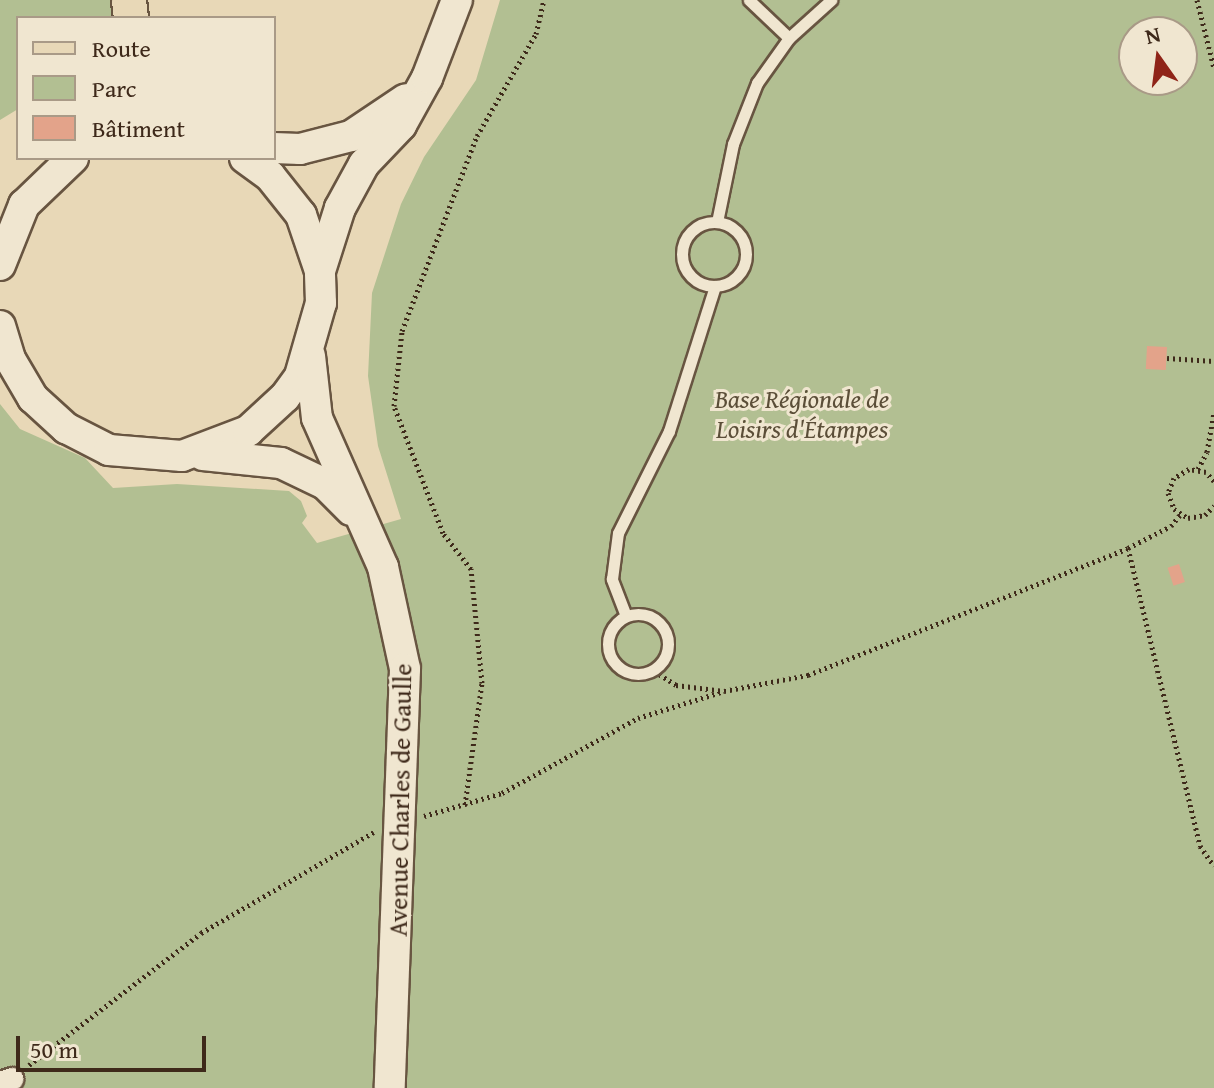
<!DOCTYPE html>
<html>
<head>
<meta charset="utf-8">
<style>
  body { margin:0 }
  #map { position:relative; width:1214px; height:1088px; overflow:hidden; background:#e8d8b7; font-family:"Gentium Book Plus",serif }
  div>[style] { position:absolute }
  .green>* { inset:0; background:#b2bf92 }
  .building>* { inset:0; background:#e3a38a; transform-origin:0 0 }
  .path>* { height:5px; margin-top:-2.5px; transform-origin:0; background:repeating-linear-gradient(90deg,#3e291a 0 2px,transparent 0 6px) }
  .roads { filter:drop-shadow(2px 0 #685541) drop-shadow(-2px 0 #685541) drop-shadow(0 2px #685541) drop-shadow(0 -2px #685541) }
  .lane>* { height:11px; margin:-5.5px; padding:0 5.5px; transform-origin:5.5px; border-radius:5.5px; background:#f0e6d0 }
  .lane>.ring { margin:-5.5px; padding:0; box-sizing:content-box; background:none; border:11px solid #f0e6d0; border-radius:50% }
  .street>* { height:22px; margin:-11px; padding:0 11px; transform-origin:11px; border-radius:11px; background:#f0e6d0 }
  .secondary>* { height:30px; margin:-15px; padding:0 15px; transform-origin:15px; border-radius:15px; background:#f0e6d0 }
  .primary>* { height:34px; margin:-17px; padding:0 17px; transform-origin:17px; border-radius:17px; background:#e8d8b7 }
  span { translate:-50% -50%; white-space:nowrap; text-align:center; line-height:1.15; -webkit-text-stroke:6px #f0e6d0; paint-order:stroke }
  .park-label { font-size:26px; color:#5b4e38; font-style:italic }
  .street-label { font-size:26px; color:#3e291a }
  .legend { position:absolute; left:16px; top:16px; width:260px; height:144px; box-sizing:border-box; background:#f0e6d0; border:2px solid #a99a87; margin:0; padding:10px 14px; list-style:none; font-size:24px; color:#3e291a }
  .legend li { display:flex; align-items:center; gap:16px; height:40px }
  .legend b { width:40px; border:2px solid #a99a87 }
  .north { position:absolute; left:1118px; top:16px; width:80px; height:80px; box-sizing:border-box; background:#f0e6d0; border:2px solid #a99a87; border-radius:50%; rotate:346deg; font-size:22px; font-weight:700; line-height:32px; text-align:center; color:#3e291a }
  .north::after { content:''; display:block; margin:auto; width:28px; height:36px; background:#8f2418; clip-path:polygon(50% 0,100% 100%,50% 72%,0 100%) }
  .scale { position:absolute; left:16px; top:1036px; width:190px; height:36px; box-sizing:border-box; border:4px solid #3e291a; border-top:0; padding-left:10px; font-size:24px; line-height:28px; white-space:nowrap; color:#3e291a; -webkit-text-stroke:6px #f0e6d0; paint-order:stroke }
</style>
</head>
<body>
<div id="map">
  <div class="green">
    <div style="clip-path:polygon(0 0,117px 0,115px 18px,18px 18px,18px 109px,0 120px)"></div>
    <div style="clip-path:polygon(evenodd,500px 0,1214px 0,1214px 1088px,0 1088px,0 404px,20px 429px,85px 458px,113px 488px,177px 484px,289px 491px,301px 501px,307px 516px,302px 523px,317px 543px,401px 519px,378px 446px,368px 376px,372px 293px,401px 204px,424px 157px,476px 80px,500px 0,1134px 32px,1182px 32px,1182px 80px,1134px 80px,1134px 32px)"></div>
  </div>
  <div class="building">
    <div style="left:1147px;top:346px;width:20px;height:23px;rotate:3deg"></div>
    <div style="left:1179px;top:564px;width:19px;height:12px;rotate:72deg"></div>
  </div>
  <div class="path">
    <div style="left:1197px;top:0;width:70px;rotate:76deg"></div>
    <div style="left:1167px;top:358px;width:47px;rotate:3.7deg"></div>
    <div style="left:1198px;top:469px;width:19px;rotate:-62deg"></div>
    <div style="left:1207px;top:452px;width:39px;rotate:-80deg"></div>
    <div style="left:1214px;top:481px;width:12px;rotate:-132deg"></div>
    <div style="left:1206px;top:472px;width:17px;rotate:-170deg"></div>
    <div style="left:1189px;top:469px;width:17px;rotate:149deg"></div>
    <div style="left:1174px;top:478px;width:16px;rotate:112deg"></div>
    <div style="left:1168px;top:493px;width:17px;rotate:69deg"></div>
    <div style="left:1174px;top:509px;width:17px;rotate:33deg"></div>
    <div style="left:1188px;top:518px;width:17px;rotate:-10deg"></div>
    <div style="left:1205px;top:515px;width:13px;rotate:-45deg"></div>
    <div style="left:1128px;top:548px;width:307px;rotate:76.4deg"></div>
    <div style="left:1200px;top:846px;width:24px;rotate:55deg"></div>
    <div style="left:654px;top:671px;width:26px;rotate:32deg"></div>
    <div style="left:676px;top:685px;width:48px;rotate:7.1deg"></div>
    <div style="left:724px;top:691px;width:86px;rotate:-10.8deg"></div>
    <div style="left:808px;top:675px;width:344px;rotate:-21.6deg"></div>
    <div style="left:1128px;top:548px;width:48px;rotate:-27.1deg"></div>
    <div style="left:1171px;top:526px;width:14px;rotate:-51deg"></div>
    <div style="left:465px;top:805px;width:123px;rotate:-82.1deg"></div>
    <div style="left:482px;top:683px;width:115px;rotate:-95.5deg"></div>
    <div style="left:471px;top:569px;width:46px;rotate:-127.9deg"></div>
    <div style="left:443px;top:533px;width:136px;rotate:-111.1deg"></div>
    <div style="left:394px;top:406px;width:75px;rotate:-83.9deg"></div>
    <div style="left:402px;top:331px;width:209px;rotate:-69deg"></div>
    <div style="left:477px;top:136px;width:118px;rotate:-60deg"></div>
    <div style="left:536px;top:34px;width:35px;rotate:-77deg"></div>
    <div style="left:424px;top:816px;width:81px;rotate:-16.4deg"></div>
    <div style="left:502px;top:793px;width:155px;rotate:-28.9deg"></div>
    <div style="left:638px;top:718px;width:90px;rotate:-17.4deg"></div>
    <div style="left:29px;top:1065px;width:217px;rotate:-37.5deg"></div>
    <div style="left:201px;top:933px;width:200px;rotate:-30.3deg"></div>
  </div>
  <div class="roads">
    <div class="lane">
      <div style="left:749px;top:0;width:55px;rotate:43.5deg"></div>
      <div style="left:717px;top:222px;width:80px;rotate:-78.4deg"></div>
      <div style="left:733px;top:144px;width:66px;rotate:-68.5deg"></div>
      <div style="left:757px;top:83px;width:55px;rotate:-54.6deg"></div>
      <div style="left:789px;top:38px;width:57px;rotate:-42.1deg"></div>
      <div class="ring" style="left:682px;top:222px;width:53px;height:53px"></div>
      <div class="ring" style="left:608px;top:614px;width:49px;height:49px"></div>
      <div style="left:626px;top:616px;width:40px;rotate:-111deg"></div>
      <div style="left:612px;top:579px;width:46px;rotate:-82.6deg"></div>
      <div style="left:618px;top:533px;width:114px;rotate:-63.4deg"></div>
      <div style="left:669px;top:431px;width:152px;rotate:-72.4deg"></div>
    </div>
    <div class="street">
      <div style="left:0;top:1083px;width:13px;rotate:-18deg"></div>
    </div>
    <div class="secondary">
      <div style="left:274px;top:148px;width:26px;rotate:2deg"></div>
      <div style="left:300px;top:149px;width:53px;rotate:-14.3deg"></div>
      <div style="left:351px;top:136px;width:66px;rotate:-33.9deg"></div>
      <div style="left:0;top:265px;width:65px;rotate:-68.2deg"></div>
      <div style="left:24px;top:205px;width:68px;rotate:-43.8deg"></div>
      <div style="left:320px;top:271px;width:66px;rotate:-72.4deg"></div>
      <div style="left:340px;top:208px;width:50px;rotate:-61.4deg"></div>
      <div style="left:364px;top:164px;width:54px;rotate:-46.5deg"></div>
      <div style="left:401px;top:125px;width:54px;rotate:-61deg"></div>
      <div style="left:427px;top:78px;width:84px;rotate:-69deg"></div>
      <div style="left:0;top:326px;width:34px;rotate:73deg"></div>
      <div style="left:10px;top:359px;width:45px;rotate:59.5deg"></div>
      <div style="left:33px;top:398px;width:45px;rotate:42.3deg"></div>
      <div style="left:66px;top:428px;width:48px;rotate:27.1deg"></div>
      <div style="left:109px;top:450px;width:73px;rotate:4.7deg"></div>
      <div style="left:182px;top:456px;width:71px;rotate:-20.7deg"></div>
      <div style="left:248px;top:431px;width:50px;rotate:-42.6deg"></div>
      <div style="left:285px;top:397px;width:26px;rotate:-54deg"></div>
      <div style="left:300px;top:376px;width:76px;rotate:-74deg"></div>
      <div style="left:321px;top:303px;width:32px;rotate:-92deg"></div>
      <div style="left:320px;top:271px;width:59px;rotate:-108.7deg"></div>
      <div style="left:301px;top:215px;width:50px;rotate:-128.5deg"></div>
      <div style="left:270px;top:176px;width:31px;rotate:-144deg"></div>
      <div style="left:310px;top:356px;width:62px;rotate:83.6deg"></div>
      <div style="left:317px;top:418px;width:163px;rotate:66.1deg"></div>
      <div style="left:383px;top:567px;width:104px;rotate:77.8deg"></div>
      <div style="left:405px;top:669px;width:419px;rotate:92.1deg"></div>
      <div style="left:203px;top:455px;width:78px;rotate:5.9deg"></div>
      <div style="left:281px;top:463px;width:49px;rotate:25.5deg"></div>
      <div style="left:325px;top:484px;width:37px;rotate:45deg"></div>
    </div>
    <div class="primary">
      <div style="left:129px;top:0;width:18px;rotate:84deg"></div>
    </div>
  </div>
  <div class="park-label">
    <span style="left:802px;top:414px">Base Régionale de<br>Loisirs d'Étampes</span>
  </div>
  <div class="street-label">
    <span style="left:400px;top:800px;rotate:-89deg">Avenue Charles de Gaulle</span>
  </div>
  <ul class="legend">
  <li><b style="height:10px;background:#e8d8b7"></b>Route</li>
  <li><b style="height:22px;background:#b2bf92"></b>Parc</li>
  <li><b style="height:22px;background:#e3a38a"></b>Bâtiment</li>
  </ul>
  <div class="north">N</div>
  <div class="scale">50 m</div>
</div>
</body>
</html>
